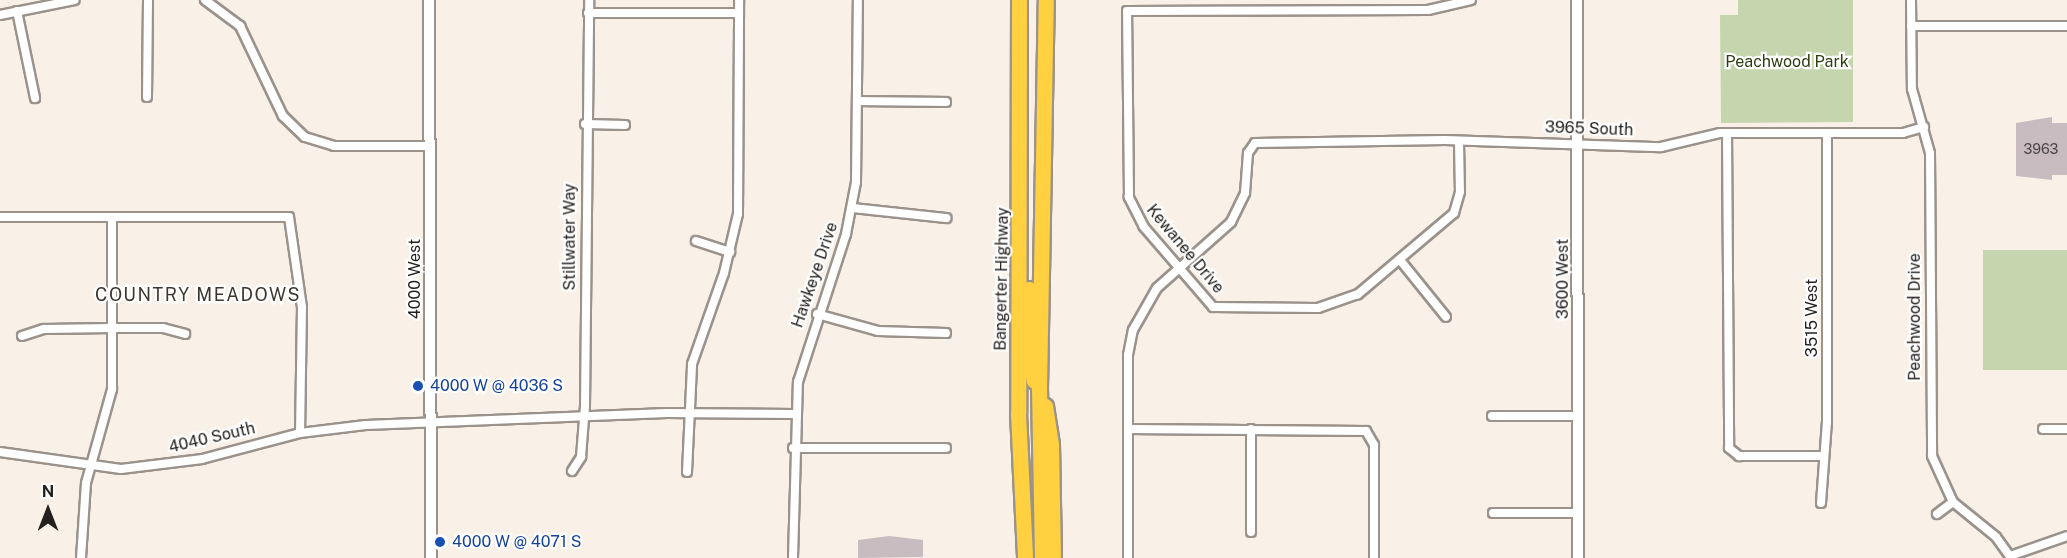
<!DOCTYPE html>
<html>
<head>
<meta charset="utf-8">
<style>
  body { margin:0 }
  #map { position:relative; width:2067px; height:558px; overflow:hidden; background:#f9f0e8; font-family:"Public Sans",sans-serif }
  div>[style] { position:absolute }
  .green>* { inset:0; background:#c5d5ae; transform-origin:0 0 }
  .building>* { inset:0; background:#c8bcc0 }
  .roads { filter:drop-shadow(2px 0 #9a928b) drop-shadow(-2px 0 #9a928b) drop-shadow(0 2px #9a928b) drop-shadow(0 -2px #9a928b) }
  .minor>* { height:8px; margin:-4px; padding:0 4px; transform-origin:4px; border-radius:4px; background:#fff }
  .tertiary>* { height:10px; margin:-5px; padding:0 5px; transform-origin:5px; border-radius:5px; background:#fff }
  .trunk>* { height:15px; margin:-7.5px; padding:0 7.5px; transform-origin:7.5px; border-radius:7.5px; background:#ffd040 }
  .dots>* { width:16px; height:16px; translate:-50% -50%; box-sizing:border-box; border:3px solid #fff; border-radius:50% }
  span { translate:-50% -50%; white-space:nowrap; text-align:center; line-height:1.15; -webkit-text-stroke:4.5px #fff; paint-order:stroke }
  .number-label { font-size:14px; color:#4c4746 }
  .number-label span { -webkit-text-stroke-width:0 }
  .park-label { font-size:16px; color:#2d3d0e }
  .street-label { font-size:16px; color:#23201d }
  .transit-label { font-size:16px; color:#164399 }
  .left { translate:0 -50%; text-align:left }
  .neighbourhood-label { font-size:18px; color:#3d362f; letter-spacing:1.5px }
  .north { position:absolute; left:18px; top:480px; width:60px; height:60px; -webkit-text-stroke:4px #fff; paint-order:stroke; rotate:0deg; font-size:16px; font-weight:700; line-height:24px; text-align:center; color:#23201d }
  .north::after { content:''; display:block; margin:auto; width:21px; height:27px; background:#23201d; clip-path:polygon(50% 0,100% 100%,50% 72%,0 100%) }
</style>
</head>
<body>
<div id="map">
  <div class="green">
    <div style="clip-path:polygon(1738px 0,1853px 0,1853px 122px,1721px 123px,1720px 15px,1738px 15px)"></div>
    <div style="left:1983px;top:250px;width:84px;height:120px"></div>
  </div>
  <div class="building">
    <div style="clip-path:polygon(2052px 117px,2052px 123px,2067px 123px,2067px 175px,2052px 175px,2052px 180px,2016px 176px,2016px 123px)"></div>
    <div style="clip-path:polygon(889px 536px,923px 540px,923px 557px,858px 558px,858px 540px)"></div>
  </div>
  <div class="roads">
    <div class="minor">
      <div style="left:205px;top:0;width:44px;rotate:36.6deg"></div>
      <div style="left:240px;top:26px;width:100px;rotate:64.5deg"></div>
      <div style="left:283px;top:116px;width:30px;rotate:44deg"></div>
      <div style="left:305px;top:137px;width:30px;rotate:17deg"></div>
      <div style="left:334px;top:146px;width:96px"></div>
      <div style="left:1911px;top:0;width:89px;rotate:89.4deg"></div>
      <div style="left:1912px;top:89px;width:66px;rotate:74.3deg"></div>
      <div style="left:1930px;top:153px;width:303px;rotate:89.6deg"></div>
      <div style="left:1932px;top:456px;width:51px;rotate:65.5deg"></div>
      <div style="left:1953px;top:502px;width:55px;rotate:39.1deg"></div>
      <div style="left:1996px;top:537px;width:26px;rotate:54deg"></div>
      <div style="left:17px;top:11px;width:89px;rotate:78.3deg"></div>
      <div style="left:588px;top:13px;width:151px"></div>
      <div style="left:0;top:15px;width:76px;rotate:-11.3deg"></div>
      <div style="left:1911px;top:26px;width:156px"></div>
      <div style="left:147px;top:97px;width:97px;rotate:-89.4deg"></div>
      <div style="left:858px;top:101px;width:88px;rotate:0.7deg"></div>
      <div style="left:585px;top:124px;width:40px;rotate:1.4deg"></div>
      <div style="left:1727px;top:133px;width:315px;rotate:89.6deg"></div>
      <div style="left:1729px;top:448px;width:13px;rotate:39deg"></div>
      <div style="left:1739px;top:456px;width:83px"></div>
      <div style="left:1459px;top:142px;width:50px;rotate:88.9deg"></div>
      <div style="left:1460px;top:192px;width:22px;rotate:106deg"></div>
      <div style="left:1454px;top:213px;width:126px;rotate:139.8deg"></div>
      <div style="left:1358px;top:294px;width:42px;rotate:160.7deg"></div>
      <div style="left:1318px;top:308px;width:105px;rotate:-179.5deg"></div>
      <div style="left:1213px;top:307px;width:106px;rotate:-130.8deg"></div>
      <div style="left:1144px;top:227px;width:34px;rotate:-117deg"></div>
      <div style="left:1129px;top:197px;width:186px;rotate:-90.6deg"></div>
      <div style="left:1127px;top:11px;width:301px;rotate:-0.2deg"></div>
      <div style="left:1428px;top:10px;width:44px;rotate:-13.1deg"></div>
      <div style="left:852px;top:208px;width:95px;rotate:6.1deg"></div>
      <div style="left:0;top:217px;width:289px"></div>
      <div style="left:289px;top:217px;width:91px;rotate:81.8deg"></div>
      <div style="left:302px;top:307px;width:126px;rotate:90.9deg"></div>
      <div style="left:696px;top:241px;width:36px;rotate:18deg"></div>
      <div style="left:1400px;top:260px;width:73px;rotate:51.1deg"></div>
      <div style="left:817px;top:314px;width:63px;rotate:15.6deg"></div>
      <div style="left:878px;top:331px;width:68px;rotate:1.7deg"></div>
      <div style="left:22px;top:336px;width:23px;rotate:-18deg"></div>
      <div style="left:44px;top:329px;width:68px;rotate:-0.8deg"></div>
      <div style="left:112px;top:328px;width:51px"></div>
      <div style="left:163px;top:328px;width:23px;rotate:15deg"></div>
      <div style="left:1492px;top:416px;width:86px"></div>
      <div style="left:1128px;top:429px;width:238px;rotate:0.5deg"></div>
      <div style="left:1366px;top:431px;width:16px;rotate:60deg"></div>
      <div style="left:1374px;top:445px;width:113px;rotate:90deg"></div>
      <div style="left:1251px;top:429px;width:103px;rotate:90deg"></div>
      <div style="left:2043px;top:429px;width:24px"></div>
      <div style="left:793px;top:448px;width:153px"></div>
      <div style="left:0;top:452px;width:122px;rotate:8deg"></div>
      <div style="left:121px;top:469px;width:82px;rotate:-7deg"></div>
      <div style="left:202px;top:459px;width:101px;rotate:-14.9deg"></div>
      <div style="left:300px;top:433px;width:66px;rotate:-6.9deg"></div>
      <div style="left:366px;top:425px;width:301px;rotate:-2.3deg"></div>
      <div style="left:667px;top:413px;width:127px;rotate:0.5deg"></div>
      <div style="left:572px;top:471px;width:17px;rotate:-57deg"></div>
      <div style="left:581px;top:457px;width:51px;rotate:-85.5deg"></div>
      <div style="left:585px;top:406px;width:406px;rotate:-89.4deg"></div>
      <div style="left:687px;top:472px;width:108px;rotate:-87.3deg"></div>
      <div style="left:692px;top:364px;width:96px;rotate:-70.6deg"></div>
      <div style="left:724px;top:273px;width:61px;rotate:-76.7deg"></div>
      <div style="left:738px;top:214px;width:214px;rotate:-89.7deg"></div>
      <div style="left:1821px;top:503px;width:81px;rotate:-85.8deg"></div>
      <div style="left:1827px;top:422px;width:289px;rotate:-90deg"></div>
      <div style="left:1493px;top:513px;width:85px"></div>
      <div style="left:1937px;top:514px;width:20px;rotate:-37deg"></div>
      <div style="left:2010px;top:556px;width:60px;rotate:-19.3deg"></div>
      <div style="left:81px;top:558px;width:75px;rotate:-86.2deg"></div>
      <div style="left:86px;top:483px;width:98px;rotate:-74.5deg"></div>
      <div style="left:112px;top:389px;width:172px;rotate:-90deg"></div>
      <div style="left:793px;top:558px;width:176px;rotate:-88.4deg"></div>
      <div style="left:798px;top:382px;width:156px;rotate:-72deg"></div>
      <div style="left:846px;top:234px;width:53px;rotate:-79.1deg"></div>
      <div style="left:856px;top:182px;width:182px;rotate:-89.4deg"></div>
      <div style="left:1128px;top:558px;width:203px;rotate:-90deg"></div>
      <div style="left:1128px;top:355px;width:25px;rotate:-79deg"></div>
      <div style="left:1133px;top:330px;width:48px;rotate:-60.3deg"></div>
      <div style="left:1157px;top:288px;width:99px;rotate:-41.7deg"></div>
      <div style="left:1231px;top:222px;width:32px;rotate:-64deg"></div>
      <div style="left:1245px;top:193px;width:40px;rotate:-85.7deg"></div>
      <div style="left:1248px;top:153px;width:12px;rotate:-55deg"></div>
      <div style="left:1255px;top:143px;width:190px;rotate:-0.9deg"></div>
      <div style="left:1445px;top:140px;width:216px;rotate:1.9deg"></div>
      <div style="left:1661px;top:147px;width:61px;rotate:-13.3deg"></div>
      <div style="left:1720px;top:133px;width:183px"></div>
      <div style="left:1903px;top:133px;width:22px;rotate:-16deg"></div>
    </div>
    <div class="tertiary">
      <div style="left:429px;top:0;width:558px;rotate:89.79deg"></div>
      <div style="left:1577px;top:0;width:558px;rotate:89.9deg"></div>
    </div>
    <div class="trunk">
      <div style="left:1019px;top:0;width:413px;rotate:90.1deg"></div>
      <div style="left:1018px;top:413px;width:145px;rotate:87.2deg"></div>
      <div style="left:1029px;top:289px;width:64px;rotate:90deg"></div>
      <div style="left:1029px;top:353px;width:28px;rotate:80deg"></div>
      <div style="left:1045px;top:406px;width:38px;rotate:81deg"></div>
      <div style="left:1051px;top:444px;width:114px;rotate:89deg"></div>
      <div style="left:1042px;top:558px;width:169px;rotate:-91deg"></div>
      <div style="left:1039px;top:389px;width:389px;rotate:-89deg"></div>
    </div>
  </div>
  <div class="dots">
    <div style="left:418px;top:386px;background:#1a4fb4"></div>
    <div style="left:440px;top:542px;background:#1a4fb4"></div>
  </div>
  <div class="number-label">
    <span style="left:2041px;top:149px">3963</span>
  </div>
  <div class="park-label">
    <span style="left:1787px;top:62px">Peachwood Park</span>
  </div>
  <div class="street-label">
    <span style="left:1589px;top:129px;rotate:2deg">3965 South</span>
    <span style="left:570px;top:237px;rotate:-90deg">Stillwater Way</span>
    <span style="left:1185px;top:249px;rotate:50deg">Kewanee Drive</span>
    <span style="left:815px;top:275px;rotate:-71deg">Hawkeye Drive</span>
    <span style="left:415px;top:279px;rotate:-90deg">4000 West</span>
    <span style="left:1002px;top:279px;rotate:-89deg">Bangerter Highway</span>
    <span style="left:1563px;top:279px;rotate:-90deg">3600 West</span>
    <span style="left:1915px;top:317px;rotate:-90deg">Peachwood Drive</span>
    <span style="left:1812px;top:318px;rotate:-90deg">3515 West</span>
    <span style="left:212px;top:438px;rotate:-13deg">4040 South</span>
  </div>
  <div class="transit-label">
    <span class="left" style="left:430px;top:386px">4000 W @ 4036 S</span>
    <span class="left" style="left:452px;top:542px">4000 W @ 4071 S</span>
  </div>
  <div class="neighbourhood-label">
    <span style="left:198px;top:295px">COUNTRY MEADOWS</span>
  </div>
  <div class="north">N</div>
</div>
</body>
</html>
